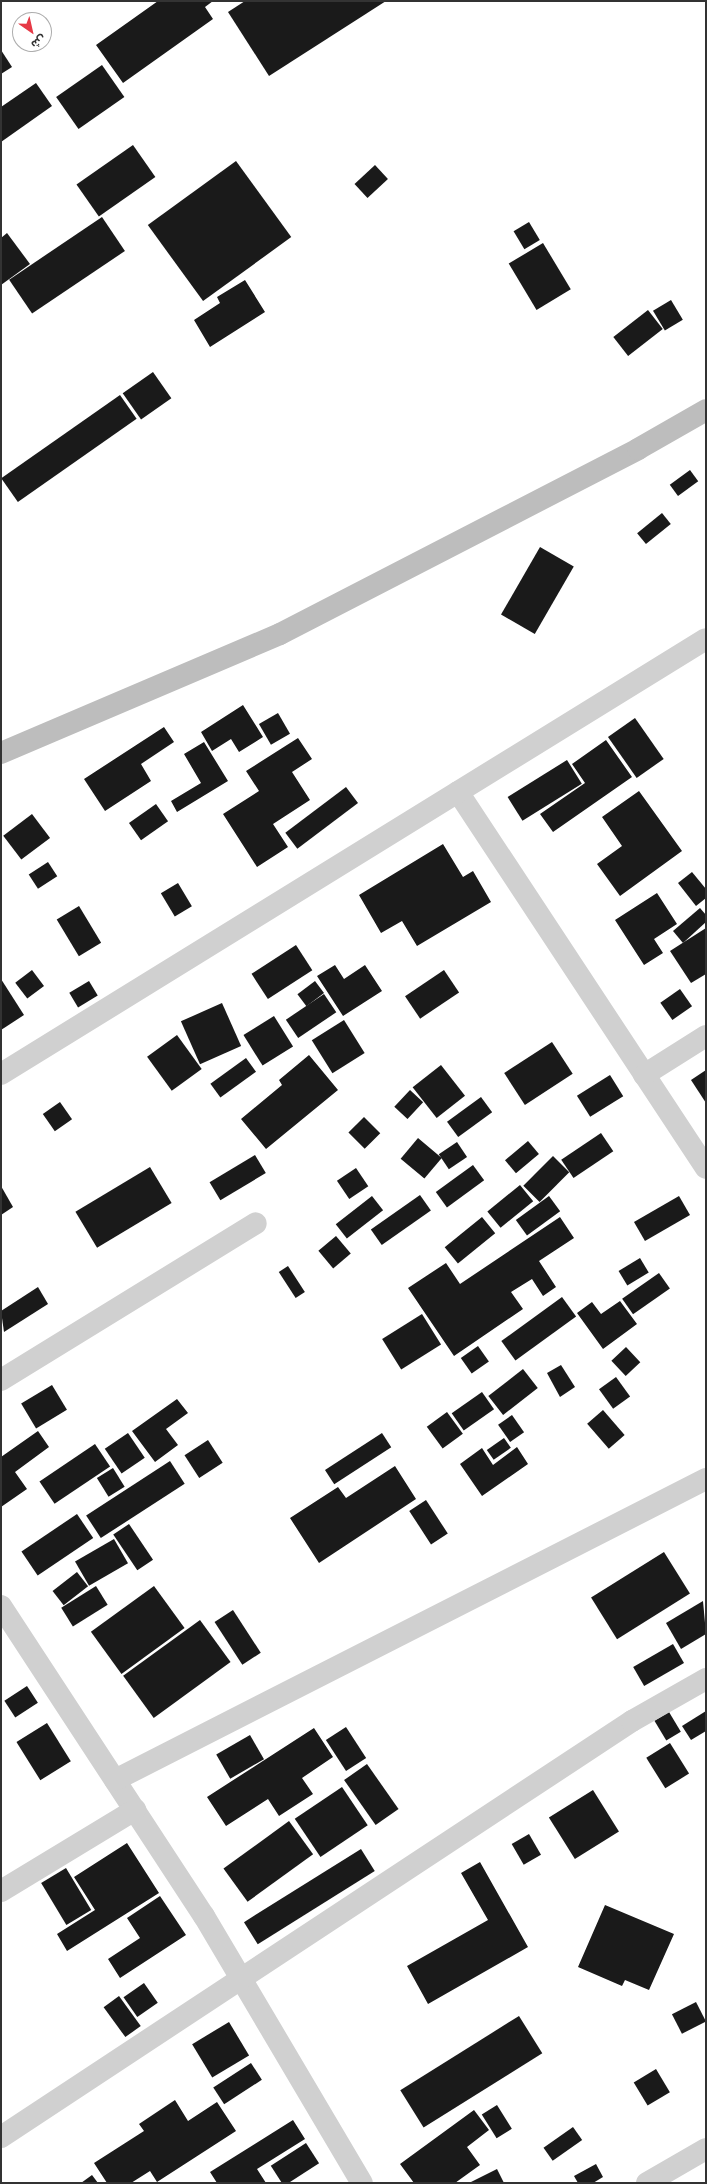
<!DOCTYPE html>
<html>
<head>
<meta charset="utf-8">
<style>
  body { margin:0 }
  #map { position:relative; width:707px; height:2184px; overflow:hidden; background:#fff; font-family:Overpass,"Noto Sans Arabic",sans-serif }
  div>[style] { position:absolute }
  .building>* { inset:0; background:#1a1a1a; transform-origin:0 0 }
  .street>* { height:22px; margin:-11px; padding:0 11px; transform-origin:11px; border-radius:11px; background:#d0d0d0 }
  .secondary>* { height:22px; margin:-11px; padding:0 11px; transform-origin:11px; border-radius:11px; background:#bdbdbd }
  span { translate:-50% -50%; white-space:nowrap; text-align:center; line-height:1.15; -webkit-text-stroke:4px #fff; paint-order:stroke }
  .frame { position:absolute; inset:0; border:2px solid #333; pointer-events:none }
  .north { position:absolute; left:12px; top:12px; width:40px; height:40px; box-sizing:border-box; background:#fff; border:1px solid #adadad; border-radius:50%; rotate:146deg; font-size:11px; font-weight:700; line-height:16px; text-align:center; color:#333 }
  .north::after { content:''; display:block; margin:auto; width:14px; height:18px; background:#e63946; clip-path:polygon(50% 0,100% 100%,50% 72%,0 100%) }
</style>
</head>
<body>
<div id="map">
  <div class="building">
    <div style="clip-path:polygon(158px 1px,213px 1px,205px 7px,213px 19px,123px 83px,96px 45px)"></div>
    <div style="clip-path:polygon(245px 1px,386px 1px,269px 76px,228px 12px)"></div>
    <div style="clip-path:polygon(1px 50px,12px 67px,1px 74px)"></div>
    <div style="left:102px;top:65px;width:39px;height:56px;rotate:55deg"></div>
    <div style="clip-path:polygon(36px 83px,52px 106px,1px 142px,1px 107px)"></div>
    <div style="left:133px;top:145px;width:39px;height:69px;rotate:55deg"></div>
    <div style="left:236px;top:161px;width:94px;height:109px;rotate:54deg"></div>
    <div style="left:375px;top:165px;width:19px;height:28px;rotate:47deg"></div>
    <div style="left:102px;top:217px;width:41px;height:112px;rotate:56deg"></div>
    <div style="left:529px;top:222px;width:21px;height:18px;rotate:59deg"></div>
    <div style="clip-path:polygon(7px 233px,30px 264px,1px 285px,1px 238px)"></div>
    <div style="left:543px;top:243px;width:54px;height:40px;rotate:59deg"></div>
    <div style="clip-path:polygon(245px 280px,265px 312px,210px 347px,194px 320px,220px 303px,217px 297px)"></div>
    <div style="left:671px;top:300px;width:23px;height:21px;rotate:59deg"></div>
    <div style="left:648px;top:310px;width:24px;height:44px;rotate:52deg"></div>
    <div style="left:153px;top:372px;width:32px;height:37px;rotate:55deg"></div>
    <div style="left:120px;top:395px;width:29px;height:145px;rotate:55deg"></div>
    <div style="left:690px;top:470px;width:14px;height:25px;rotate:54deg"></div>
    <div style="left:662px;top:513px;width:14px;height:32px;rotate:51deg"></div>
    <div style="left:540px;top:547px;width:39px;height:78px;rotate:30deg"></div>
    <div style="clip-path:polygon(243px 705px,263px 737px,239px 752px,231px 739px,212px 751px,201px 732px)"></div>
    <div style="left:278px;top:713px;width:24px;height:22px;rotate:60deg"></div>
    <div style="left:635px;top:718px;width:50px;height:33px;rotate:55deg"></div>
    <div style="clip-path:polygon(164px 727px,174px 742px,141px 764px,151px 781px,105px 811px,84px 779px)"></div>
    <div style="clip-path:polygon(298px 738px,312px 759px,292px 772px,310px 800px,273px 824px,288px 847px,257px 867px,223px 814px,259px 791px,246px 771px)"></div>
    <div style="clip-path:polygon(606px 740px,632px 777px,553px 832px,540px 814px,585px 783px,572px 764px)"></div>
    <div style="clip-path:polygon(204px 742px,228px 781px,177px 812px,171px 801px,201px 783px,184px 754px)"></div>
    <div style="left:567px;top:760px;width:28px;height:70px;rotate:58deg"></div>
    <div style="left:346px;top:787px;width:20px;height:76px;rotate:53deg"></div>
    <div style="clip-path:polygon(639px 791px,682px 851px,620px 896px,597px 864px,622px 846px,602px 817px)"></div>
    <div style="left:156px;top:804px;width:21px;height:33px;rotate:55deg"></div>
    <div style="left:32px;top:814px;width:30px;height:36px;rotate:53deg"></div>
    <div style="clip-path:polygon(443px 844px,463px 877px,473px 871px,491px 902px,417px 946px,402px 921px,381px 933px,359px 895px)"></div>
    <div style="left:48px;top:862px;width:17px;height:23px;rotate:57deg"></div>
    <div style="clip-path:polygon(692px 872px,706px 889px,706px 898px,696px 906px,678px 883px)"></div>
    <div style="left:178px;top:883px;width:27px;height:20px;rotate:59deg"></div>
    <div style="clip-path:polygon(657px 893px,677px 924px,654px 939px,663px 953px,644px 965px,615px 920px)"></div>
    <div style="left:79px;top:906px;width:43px;height:26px;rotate:59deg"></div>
    <div style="clip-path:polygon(700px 908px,706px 915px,706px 922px,683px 943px,673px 931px)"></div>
    <div style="clip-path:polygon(706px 928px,706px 974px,691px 983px,670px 951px)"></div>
    <div style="left:296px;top:945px;width:30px;height:53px;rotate:57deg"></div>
    <div style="clip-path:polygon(335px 965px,344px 979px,365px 965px,382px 991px,343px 1016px,317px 976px)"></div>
    <div style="left:32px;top:970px;width:20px;height:21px;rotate:53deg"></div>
    <div style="left:444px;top:970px;width:27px;height:47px;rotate:56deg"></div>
    <div style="clip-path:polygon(1px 979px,24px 1015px,1px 1030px)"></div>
    <div style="left:89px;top:981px;width:17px;height:23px;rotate:59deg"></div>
    <div style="left:315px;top:981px;width:15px;height:22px;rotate:53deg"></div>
    <div style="left:680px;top:989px;width:21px;height:24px;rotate:55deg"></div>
    <div style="left:324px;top:994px;width:22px;height:46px;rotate:56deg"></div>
    <div style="left:222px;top:1003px;width:47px;height:45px;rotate:66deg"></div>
    <div style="left:274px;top:1016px;width:36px;height:36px;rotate:58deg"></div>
    <div style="left:344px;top:1020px;width:39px;height:38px;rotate:58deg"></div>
    <div style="left:177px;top:1035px;width:42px;height:37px;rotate:54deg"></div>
    <div style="left:552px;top:1042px;width:38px;height:57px;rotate:57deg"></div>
    <div style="clip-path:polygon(309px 1055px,338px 1090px,266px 1149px,241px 1119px,282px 1085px,279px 1080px)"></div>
    <div style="left:246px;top:1058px;width:17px;height:44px;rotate:54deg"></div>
    <div style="left:441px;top:1065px;width:39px;height:36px;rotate:52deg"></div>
    <div style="clip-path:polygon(706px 1070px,706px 1103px,691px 1080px)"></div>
    <div style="left:610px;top:1075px;width:25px;height:39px;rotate:58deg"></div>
    <div style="left:410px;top:1090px;width:18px;height:23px;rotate:43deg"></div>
    <div style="left:481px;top:1097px;width:19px;height:42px;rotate:54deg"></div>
    <div style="left:60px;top:1102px;width:21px;height:21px;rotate:55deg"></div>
    <div style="left:364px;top:1117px;width:23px;height:22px;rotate:45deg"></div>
    <div style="left:601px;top:1133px;width:22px;height:48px;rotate:56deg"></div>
    <div style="left:418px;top:1138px;width:31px;height:27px;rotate:40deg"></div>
    <div style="left:528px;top:1141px;width:17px;height:30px;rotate:50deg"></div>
    <div style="left:457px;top:1142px;width:18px;height:22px;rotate:56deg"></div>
    <div style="left:255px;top:1155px;width:21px;height:53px;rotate:59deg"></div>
    <div style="left:553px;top:1156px;width:23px;height:42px;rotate:45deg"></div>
    <div style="left:473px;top:1165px;width:19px;height:46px;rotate:54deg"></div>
    <div style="left:150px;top:1167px;width:42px;height:87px;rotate:59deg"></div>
    <div style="left:356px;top:1168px;width:22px;height:23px;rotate:56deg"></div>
    <div style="left:520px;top:1185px;width:21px;height:42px;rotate:51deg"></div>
    <div style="clip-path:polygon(1px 1186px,13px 1207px,1px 1215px)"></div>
    <div style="left:420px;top:1195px;width:19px;height:60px;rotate:55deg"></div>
    <div style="left:372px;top:1196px;width:18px;height:46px;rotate:52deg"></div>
    <div style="left:549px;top:1196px;width:19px;height:41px;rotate:54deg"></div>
    <div style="left:679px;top:1196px;width:22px;height:52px;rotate:60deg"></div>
    <div style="left:482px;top:1217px;width:21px;height:48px;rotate:51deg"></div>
    <div style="clip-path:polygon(560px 1217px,574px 1238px,539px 1261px,556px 1287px,543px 1296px,532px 1279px,511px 1292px,523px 1309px,454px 1356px,408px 1288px,446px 1263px,460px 1284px)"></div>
    <div style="left:336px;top:1236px;width:23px;height:23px;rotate:50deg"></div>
    <div style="left:640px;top:1258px;width:17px;height:25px;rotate:59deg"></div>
    <div style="left:288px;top:1266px;width:31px;height:11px;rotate:57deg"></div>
    <div style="left:659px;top:1273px;width:19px;height:45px;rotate:55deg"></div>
    <div style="clip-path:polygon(38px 1287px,48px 1304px,4px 1332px,1px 1311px)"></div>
    <div style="left:562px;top:1297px;width:24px;height:75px;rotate:54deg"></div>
    <div style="clip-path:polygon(620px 1301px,637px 1324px,603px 1349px,577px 1313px,592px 1302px,601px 1314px)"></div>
    <div style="left:422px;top:1314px;width:36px;height:47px;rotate:58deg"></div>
    <div style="left:478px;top:1346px;width:19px;height:21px;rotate:55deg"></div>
    <div style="left:626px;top:1347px;width:21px;height:20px;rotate:47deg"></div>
    <div style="clip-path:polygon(561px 1365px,575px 1387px,560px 1397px,547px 1373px)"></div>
    <div style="left:523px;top:1369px;width:24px;height:44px;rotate:52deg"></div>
    <div style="left:616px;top:1377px;width:24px;height:21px;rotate:54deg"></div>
    <div style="left:52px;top:1385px;width:29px;height:36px;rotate:59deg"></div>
    <div style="left:482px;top:1392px;width:21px;height:37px;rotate:55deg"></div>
    <div style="clip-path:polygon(177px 1399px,188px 1413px,166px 1429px,178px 1445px,155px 1462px,132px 1431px)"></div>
    <div style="left:603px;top:1410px;width:33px;height:21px;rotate:49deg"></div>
    <div style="left:447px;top:1412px;width:27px;height:25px;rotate:54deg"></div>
    <div style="left:512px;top:1415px;width:21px;height:17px;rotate:55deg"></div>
    <div style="clip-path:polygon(38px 1431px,49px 1447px,15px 1472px,27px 1489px,1px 1507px,1px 1457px)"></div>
    <div style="left:128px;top:1433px;width:30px;height:28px;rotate:56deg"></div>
    <div style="left:382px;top:1433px;width:17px;height:68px;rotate:57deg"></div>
    <div style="left:504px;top:1438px;width:12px;height:21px;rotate:55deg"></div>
    <div style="left:208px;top:1440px;width:27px;height:28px;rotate:57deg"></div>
    <div style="left:95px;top:1444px;width:27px;height:67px;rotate:56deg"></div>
    <div style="clip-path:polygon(517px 1447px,528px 1464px,482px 1496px,460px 1464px,482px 1448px,493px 1465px)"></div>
    <div style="left:170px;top:1461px;width:27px;height:100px;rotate:57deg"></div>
    <div style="clip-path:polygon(395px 1466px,416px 1499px,319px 1563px,290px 1518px,338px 1487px,346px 1498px)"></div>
    <div style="left:113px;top:1468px;width:22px;height:19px;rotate:58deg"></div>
    <div style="left:426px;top:1500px;width:40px;height:20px;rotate:57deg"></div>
    <div style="left:77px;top:1514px;width:29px;height:67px;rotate:56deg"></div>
    <div style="left:129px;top:1524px;width:43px;height:19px;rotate:56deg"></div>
    <div style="left:114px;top:1539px;width:28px;height:45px;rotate:60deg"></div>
    <div style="left:664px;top:1552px;width:49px;height:86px;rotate:58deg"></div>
    <div style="left:77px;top:1572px;width:18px;height:31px;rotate:52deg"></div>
    <div style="left:96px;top:1586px;width:22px;height:41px;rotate:58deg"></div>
    <div style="left:154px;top:1586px;width:52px;height:78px;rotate:54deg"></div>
    <div style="clip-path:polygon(703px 1601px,706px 1634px,681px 1649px,666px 1623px)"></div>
    <div style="left:233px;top:1610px;width:51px;height:22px;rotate:57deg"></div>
    <div style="left:200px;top:1620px;width:52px;height:95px;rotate:54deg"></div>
    <div style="left:673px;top:1644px;width:22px;height:46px;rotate:60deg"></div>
    <div style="left:27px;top:1686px;width:20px;height:27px;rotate:57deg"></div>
    <div style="clip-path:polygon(706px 1711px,706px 1731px,691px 1740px,682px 1726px)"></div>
    <div style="left:669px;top:1712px;width:23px;height:17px;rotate:59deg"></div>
    <div style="left:47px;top:1723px;width:45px;height:36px;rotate:58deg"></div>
    <div style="left:346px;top:1727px;width:37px;height:24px;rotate:57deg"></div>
    <div style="clip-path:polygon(314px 1728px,333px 1757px,302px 1778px,313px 1794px,279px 1816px,268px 1799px,226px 1826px,207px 1797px)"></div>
    <div style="left:250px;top:1735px;width:28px;height:39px;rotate:60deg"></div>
    <div style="left:670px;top:1743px;width:36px;height:28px;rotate:58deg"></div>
    <div style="left:367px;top:1764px;width:55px;height:28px;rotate:55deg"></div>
    <div style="left:342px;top:1787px;width:46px;height:57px;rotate:56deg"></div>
    <div style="left:593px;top:1790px;width:49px;height:52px;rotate:58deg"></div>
    <div style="left:289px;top:1821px;width:41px;height:81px;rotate:54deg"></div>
    <div style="left:529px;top:1834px;width:24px;height:20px;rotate:60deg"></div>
    <div style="clip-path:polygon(127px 1843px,159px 1893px,67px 1951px,57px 1934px,95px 1910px,74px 1877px)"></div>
    <div style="left:361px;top:1849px;width:26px;height:138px;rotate:58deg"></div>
    <div style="clip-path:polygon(480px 1862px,528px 1947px,428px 2004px,407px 1966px,488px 1920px,461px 1873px)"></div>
    <div style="left:66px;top:1868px;width:49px;height:29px;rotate:59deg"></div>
    <div style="clip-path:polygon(160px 1896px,186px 1935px,120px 1978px,108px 1959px,140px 1938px,127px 1918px)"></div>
    <div style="clip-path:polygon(605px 1905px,674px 1934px,649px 1990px,625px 1980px,622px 1986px,578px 1967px)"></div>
    <div style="left:144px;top:1983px;width:24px;height:25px;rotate:55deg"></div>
    <div style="left:119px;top:1996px;width:37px;height:19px;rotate:54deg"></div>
    <div style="left:696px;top:2002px;width:22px;height:27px;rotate:63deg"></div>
    <div style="left:519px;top:2016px;width:44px;height:140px;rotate:58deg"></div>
    <div style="left:229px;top:2022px;width:39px;height:43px;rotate:59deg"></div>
    <div style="left:251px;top:2063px;width:20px;height:45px;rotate:57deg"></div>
    <div style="left:656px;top:2069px;width:27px;height:26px;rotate:59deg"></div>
    <div style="clip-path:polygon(175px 2100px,188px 2121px,217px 2102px,236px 2131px,157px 2182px,150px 2171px,131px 2183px,107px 2183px,94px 2163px,144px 2131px,139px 2124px)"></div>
    <div style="left:497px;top:2105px;width:28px;height:18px;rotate:58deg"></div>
    <div style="clip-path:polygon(474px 2110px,489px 2130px,467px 2147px,480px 2165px,455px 2183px,414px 2183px,400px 2164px)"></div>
    <div style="clip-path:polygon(293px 2120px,305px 2139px,257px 2169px,266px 2183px,217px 2183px,210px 2172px)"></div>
    <div style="left:573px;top:2127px;width:16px;height:36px;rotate:55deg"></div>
    <div style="left:306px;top:2143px;width:24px;height:42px;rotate:57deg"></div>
    <div style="clip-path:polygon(596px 2164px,603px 2177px,593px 2183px,578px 2183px,574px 2176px)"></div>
    <div style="clip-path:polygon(497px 2169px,504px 2183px,469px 2183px)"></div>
    <div style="clip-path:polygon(92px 2175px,98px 2183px,81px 2183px)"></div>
  </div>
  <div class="street">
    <div style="left:458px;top:792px;width:450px;rotate:56.6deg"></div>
    <div style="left:1px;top:1074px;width:828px;rotate:-31.68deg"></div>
    <div style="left:644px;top:1075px;width:73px;rotate:-32.2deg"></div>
    <div style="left:1px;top:1380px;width:299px;rotate:-31.6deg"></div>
    <div style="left:1px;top:1606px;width:371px;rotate:56.8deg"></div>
    <div style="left:204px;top:1916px;width:310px;rotate:59.4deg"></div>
    <div style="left:115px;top:1780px;width:663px;rotate:-26.99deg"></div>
    <div style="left:1px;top:1891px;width:157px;rotate:-31.2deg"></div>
    <div style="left:1px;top:2137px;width:756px;rotate:-33.4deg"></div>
    <div style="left:632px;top:1721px;width:85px;rotate:-29.6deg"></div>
    <div style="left:647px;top:2183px;width:68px;rotate:-30deg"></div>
  </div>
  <div class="secondary">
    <div style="left:1px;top:753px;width:303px;rotate:-23.1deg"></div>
    <div style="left:280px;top:634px;width:403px;rotate:-27.3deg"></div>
    <div style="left:638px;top:449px;width:78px;rotate:-29.8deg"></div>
  </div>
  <div class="frame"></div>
  <div class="north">ش</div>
</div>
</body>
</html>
